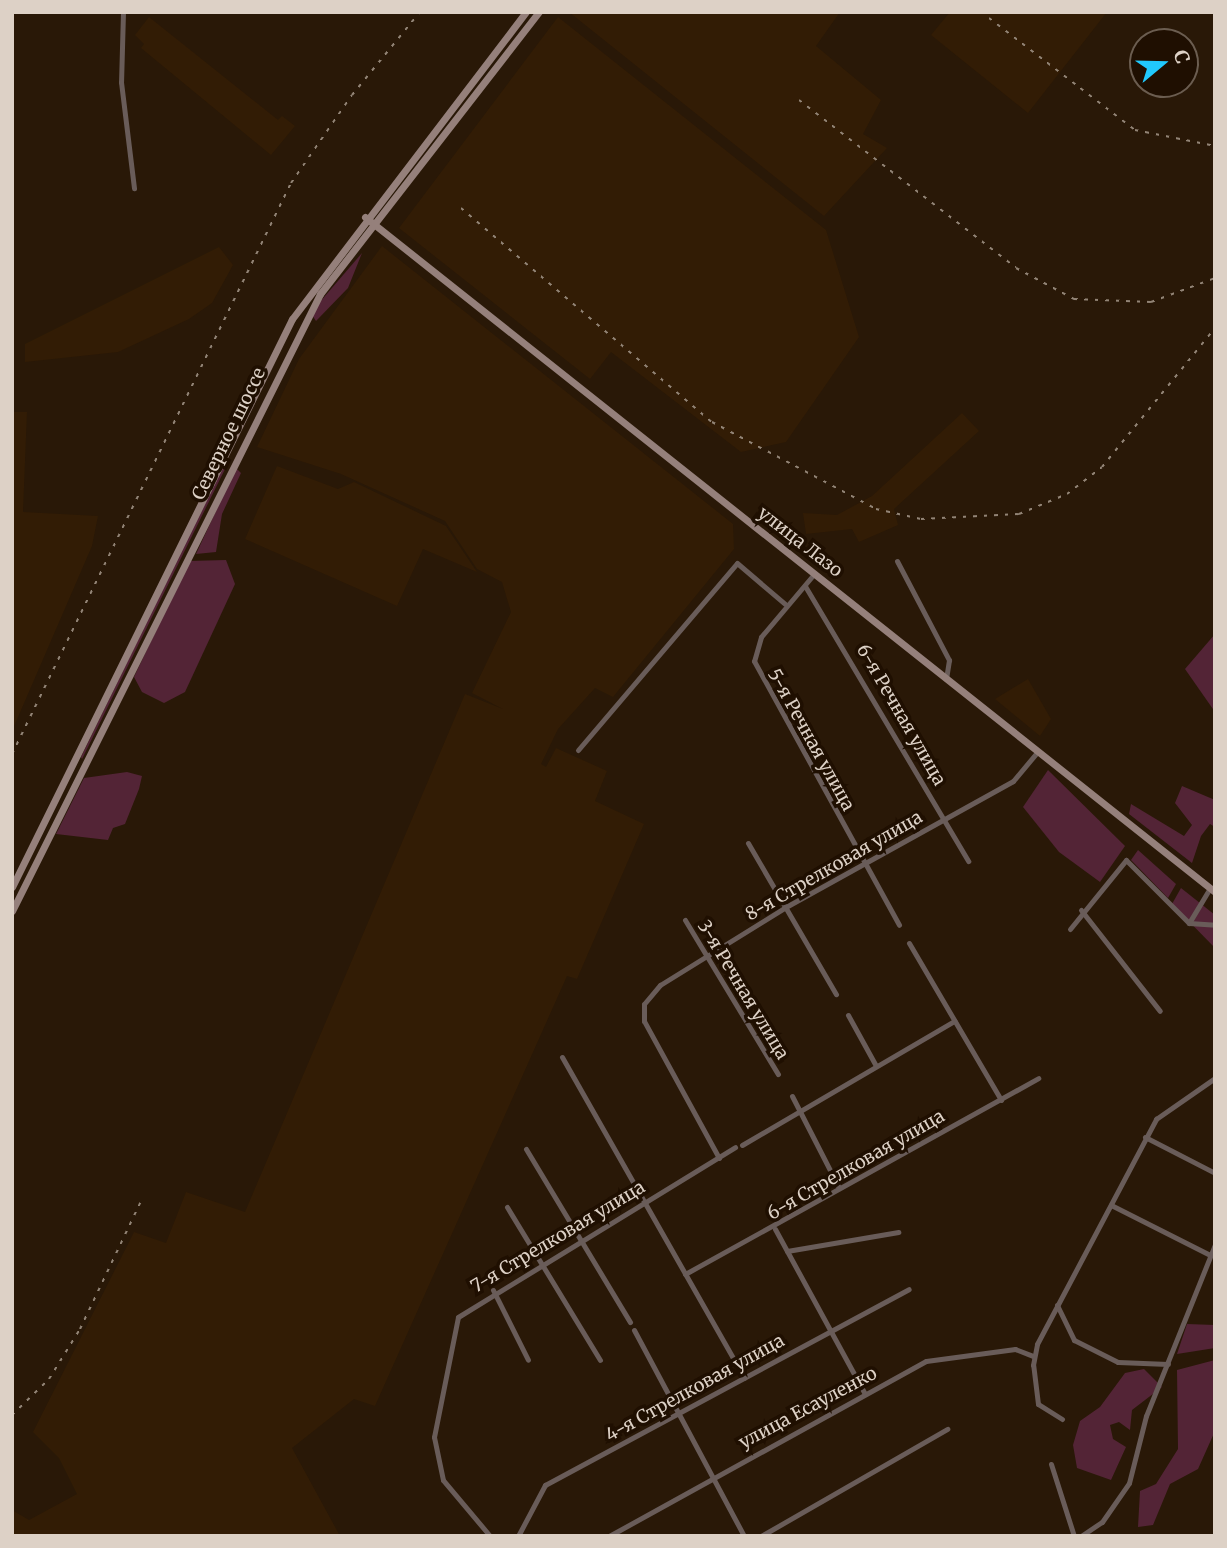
<!DOCTYPE html>
<html>
<head>
<meta charset="utf-8">
<style>
  body { margin:0 }
  #map { position:relative; width:1227px; height:1548px; overflow:hidden; background:#291807; font-family:Merriweather,serif }
  div>[style] { position:absolute }
  .built>* { inset:0; background:#321c05 }
  .green>* { inset:0; background:#532436 }
  .street>* { height:5px; margin:-2.5px; padding:0 2.5px; transform-origin:2.5px; border-radius:2.5px; background:#695c59 }
  .secondary>* { height:7px; margin:-3.5px; padding:0 3.5px; transform-origin:3.5px; border-radius:3.5px; background:#95807b }
  .rail>* { height:2px; margin-top:-1px; transform-origin:0; background:repeating-linear-gradient(90deg,#928476 0 3.5px,transparent 0 10.5px) }
  span { translate:-50% -50%; white-space:nowrap; text-align:center; line-height:1.15; -webkit-text-stroke:7px #1f0f01; paint-order:stroke }
  .street-label { font-size:18px; color:#ddd1c6 }
  .frame { position:absolute; inset:0; border:14px solid #ddd1c6; pointer-events:none }
  .north { position:absolute; left:1129px; top:28px; width:70px; height:70px; box-sizing:border-box; background:#1f0f01; border:2px solid #6b5d50; border-radius:50%; rotate:71deg; font-size:19px; font-weight:700; line-height:28px; text-align:center; color:#ddd1c6 }
  .north::after { content:''; display:block; margin:auto; width:24px; height:32px; background:#21c9fd; clip-path:polygon(50% 0,100% 100%,50% 72%,0 100%) }
</style>
</head>
<body>
<div id="map">
  <div class="built">
    <div style="clip-path:polygon(569px 12px,840px 12px,816px 46px,881px 100px,863px 134px,887px 148px,824px 216px)"></div>
    <div style="clip-path:polygon(950px 12px,1107px 12px,1028px 113px,931px 35px)"></div>
    <div style="clip-path:polygon(149px 17px,278px 120px,282px 116px,295px 126px,271px 155px,141px 48px,144px 44px,135px 35px)"></div>
    <div style="clip-path:polygon(558px 17px,826px 230px,859px 337px,786px 442px,741px 452px,611px 352px,590px 379px,399px 228px)"></div>
    <div style="clip-path:polygon(382px 246px,733px 524px,734px 549px,613px 697px,595px 688px,558px 729px,541px 764px,546px 767px,556px 748px,607px 771px,595px 801px,644px 824px,577px 979px,567px 976px,375px 1406px,354px 1399px,292px 1448px,340px 1536px,12px 1536px,12px 1510px,29px 1520px,77px 1494px,59px 1458px,33px 1432px,134px 1232px,166px 1243px,186px 1192px,245px 1212px,465px 694px,503px 709px,472px 693px,511px 612px,502px 582px,477px 569px,445px 521px,341px 474px,257px 447px,299px 359px)"></div>
    <div style="clip-path:polygon(219px 247px,233px 265px,212px 303px,189px 319px,118px 352px,25px 362px,25px 344px)"></div>
    <div style="clip-path:polygon(12px 412px,27px 412px,23px 512px,98px 516px,92px 546px,12px 731px)"></div>
    <div style="clip-path:polygon(962px 413px,979px 431px,894px 509px,898px 525px,859px 542px,852px 529px,806px 534px,803px 513px,837px 515px,872px 496px)"></div>
    <div style="clip-path:polygon(277px 466px,338px 489px,354px 482px,446px 526px,477px 572px,423px 549px,397px 606px,245px 539px)"></div>
    <div style="clip-path:polygon(1028px 679px,1051px 719px,1040px 736px,995px 699px)"></div>
  </div>
  <div class="green">
    <div style="clip-path:polygon(362px 253px,348px 288px,316px 321px,312px 315px,319px 303px)"></div>
    <div style="clip-path:polygon(223px 465px,226px 467px,82px 759px,81px 757px)"></div>
    <div style="clip-path:polygon(236px 468px,241px 473px,222px 514px,216px 552px,196px 554px)"></div>
    <div style="clip-path:polygon(226px 560px,235px 584px,185px 692px,164px 703px,142px 692px,134px 677px,189px 561px)"></div>
    <div style="clip-path:polygon(1215px 634px,1215px 712px,1185px 669px)"></div>
    <div style="clip-path:polygon(1048px 770px,1125px 846px,1100px 882px,1059px 852px,1023px 807px)"></div>
    <div style="clip-path:polygon(127px 772px,142px 776px,139px 789px,125px 824px,113px 828px,108px 840px,56px 834px,84px 778px)"></div>
    <div style="clip-path:polygon(1182px 786px,1215px 800px,1215px 827px,1210px 824px,1201px 836px,1192px 863px,1129px 814px,1131px 804px,1184px 836px,1192px 825px,1175px 803px)"></div>
    <div style="clip-path:polygon(1138px 850px,1176px 884px,1168px 898px,1131px 860px)"></div>
    <div style="clip-path:polygon(1181px 888px,1215px 915px,1215px 948px,1172px 904px)"></div>
    <div style="clip-path:polygon(1187px 1324px,1215px 1325px,1215px 1348px,1177px 1354px)"></div>
    <div style="clip-path:polygon(1215px 1360px,1215px 1431px,1198px 1469px,1170px 1484px,1153px 1525px,1138px 1527px,1140px 1491px,1156px 1484px,1178px 1449px,1177px 1370px)"></div>
    <div style="clip-path:polygon(1144px 1369px,1162px 1387px,1132px 1410px,1130px 1430px,1119px 1422px,1110px 1425px,1113px 1439px,1126px 1447px,1111px 1480px,1077px 1468px,1073px 1445px,1080px 1421px,1100px 1407px,1125px 1373px)"></div>
  </div>
  <div class="street">
    <div style="left:123px;top:12px;width:70px;rotate:91.6deg"></div>
    <div style="left:121px;top:82px;width:107px;rotate:83deg"></div>
    <div style="left:897px;top:561px;width:112px;rotate:62.3deg"></div>
    <div style="left:949px;top:660px;width:19px;rotate:99deg"></div>
    <div style="left:814px;top:574px;width:82px;rotate:130.1deg"></div>
    <div style="left:761px;top:637px;width:25px;rotate:106deg"></div>
    <div style="left:754px;top:661px;width:301px;rotate:61.2deg"></div>
    <div style="left:805px;top:586px;width:320px;rotate:59.3deg"></div>
    <div style="left:578px;top:750px;width:245px;rotate:-49.6deg"></div>
    <div style="left:737px;top:563px;width:63px;rotate:40.5deg"></div>
    <div style="left:748px;top:843px;width:175px;rotate:59.8deg"></div>
    <div style="left:1210px;top:888px;width:41px;rotate:121deg"></div>
    <div style="left:1189px;top:923px;width:26px;rotate:4deg"></div>
    <div style="left:1081px;top:910px;width:128px;rotate:52deg"></div>
    <div style="left:685px;top:920px;width:180px;rotate:58.9deg"></div>
    <div style="left:1070px;top:929px;width:89px;rotate:-50.9deg"></div>
    <div style="left:1126px;top:860px;width:89px;rotate:45deg"></div>
    <div style="left:909px;top:943px;width:182px;rotate:59.6deg"></div>
    <div style="left:848px;top:1015px;width:58px;rotate:61.2deg"></div>
    <div style="left:562px;top:1057px;width:369px;rotate:60.4deg"></div>
    <div style="left:792px;top:1096px;width:103px;rotate:62.9deg"></div>
    <div style="left:1145px;top:1137px;width:79px;rotate:27.2deg"></div>
    <div style="left:742px;top:1145px;width:246px;rotate:-30.3deg"></div>
    <div style="left:526px;top:1149px;width:202px;rotate:59deg"></div>
    <div style="left:719px;top:1158px;width:156px;rotate:-118.7deg"></div>
    <div style="left:644px;top:1021px;width:17px;rotate:-90deg"></div>
    <div style="left:644px;top:1004px;width:25px;rotate:-50deg"></div>
    <div style="left:660px;top:985px;width:146px;rotate:-31.8deg"></div>
    <div style="left:784px;top:908px;width:262px;rotate:-29deg"></div>
    <div style="left:1013px;top:781px;width:39px;rotate:-50deg"></div>
    <div style="left:1111px;top:1205px;width:111px;rotate:26.8deg"></div>
    <div style="left:507px;top:1207px;width:179px;rotate:58.7deg"></div>
    <div style="left:775px;top:1229px;width:188px;rotate:61.4deg"></div>
    <div style="left:787px;top:1251px;width:113px;rotate:-9.7deg"></div>
    <div style="left:685px;top:1274px;width:404px;rotate:-29deg"></div>
    <div style="left:493px;top:1290px;width:78px;rotate:63.4deg"></div>
    <div style="left:1057px;top:1305px;width:39px;rotate:64deg"></div>
    <div style="left:1074px;top:1340px;width:49px;rotate:26.6deg"></div>
    <div style="left:1118px;top:1362px;width:50px;rotate:2.3deg"></div>
    <div style="left:634px;top:1330px;width:234px;rotate:61.9deg"></div>
    <div style="left:1062px;top:1419px;width:28px;rotate:-148deg"></div>
    <div style="left:1038px;top:1404px;width:39px;rotate:-97deg"></div>
    <div style="left:1033px;top:1365px;width:21px;rotate:-79deg"></div>
    <div style="left:1037px;top:1344px;width:255px;rotate:-62.1deg"></div>
    <div style="left:1156px;top:1119px;width:72px;rotate:-34.8deg"></div>
    <div style="left:1051px;top:1464px;width:76px;rotate:72.3deg"></div>
    <div style="left:490px;top:1536px;width:73px;rotate:-130deg"></div>
    <div style="left:443px;top:1480px;width:44px;rotate:-101.8deg"></div>
    <div style="left:434px;top:1437px;width:122px;rotate:-78.7deg"></div>
    <div style="left:458px;top:1317px;width:325px;rotate:-31.5deg"></div>
    <div style="left:518px;top:1536px;width:58px;rotate:-62.1deg"></div>
    <div style="left:545px;top:1485px;width:413px;rotate:-28.3deg"></div>
    <div style="left:609px;top:1536px;width:362px;rotate:-28.9deg"></div>
    <div style="left:926px;top:1361px;width:90px;rotate:-7.7deg"></div>
    <div style="left:1015px;top:1349px;width:19px;rotate:21deg"></div>
    <div style="left:761px;top:1536px;width:215px;rotate:-29.9deg"></div>
    <div style="left:1081px;top:1536px;width:25px;rotate:-34deg"></div>
    <div style="left:1102px;top:1522px;width:47px;rotate:-55.3deg"></div>
    <div style="left:1129px;top:1483px;width:69px;rotate:-75.8deg"></div>
    <div style="left:1146px;top:1416px;width:185px;rotate:-68.1deg"></div>
  </div>
  <div class="secondary">
    <div style="left:365px;top:217px;width:1085px;rotate:38.45deg"></div>
    <div style="left:12px;top:887px;width:633px;rotate:-63.76deg"></div>
    <div style="left:292px;top:319px;width:386px;rotate:-52.7deg"></div>
    <div style="left:12px;top:911px;width:690px;rotate:-63.47deg"></div>
    <div style="left:320px;top:294px;width:357px;rotate:-52.2deg"></div>
  </div>
  <div class="rail">
    <div style="left:989px;top:18px;width:184px;rotate:37.5deg"></div>
    <div style="left:1135px;top:130px;width:82px;rotate:11.3deg"></div>
    <div style="left:799px;top:100px;width:274px;rotate:37.7deg"></div>
    <div style="left:1016px;top:268px;width:66px;rotate:28.1deg"></div>
    <div style="left:1074px;top:299px;width:77px;rotate:2.2deg"></div>
    <div style="left:1151px;top:302px;width:68px;rotate:-20.6deg"></div>
    <div style="left:461px;top:208px;width:330px;rotate:40.5deg"></div>
    <div style="left:712px;top:422px;width:186px;rotate:27.9deg"></div>
    <div style="left:876px;top:509px;width:46px;rotate:12.5deg"></div>
    <div style="left:921px;top:519px;width:98px;rotate:-2.9deg"></div>
    <div style="left:1019px;top:514px;width:52px;rotate:-22.6deg"></div>
    <div style="left:1067px;top:494px;width:44px;rotate:-37.6deg"></div>
    <div style="left:1102px;top:467px;width:179px;rotate:-50.9deg"></div>
    <div style="left:12px;top:754px;width:636px;rotate:-63.96deg"></div>
    <div style="left:291px;top:183px;width:107px;rotate:-55.3deg"></div>
    <div style="left:352px;top:95px;width:107px;rotate:-50.7deg"></div>
    <div style="left:12px;top:1415px;width:52px;rotate:-44.2deg"></div>
    <div style="left:49px;top:1379px;width:59px;rotate:-58.2deg"></div>
    <div style="left:80px;top:1329px;width:140px;rotate:-64.5deg"></div>
  </div>
  <div class="street-label">
    <span style="left:229px;top:434px;rotate:-64deg">Северное шоссе</span>
    <span style="left:800px;top:542px;rotate:38deg">улица Лазо</span>
    <span style="left:901px;top:715px;rotate:60deg">6-я Речная улица</span>
    <span style="left:811px;top:740px;rotate:61deg">5-я Речная улица</span>
    <span style="left:834px;top:866px;rotate:-30deg">8-я Стрелковая улица</span>
    <span style="left:743px;top:990px;rotate:59deg">3-я Речная улица</span>
    <span style="left:856px;top:1165px;rotate:-30deg">6-я Стрелковая улица</span>
    <span style="left:558px;top:1237px;rotate:-31deg">7-я Стрелковая улица</span>
    <span style="left:695px;top:1388px;rotate:-29deg">4-я Стрелковая улица</span>
    <span style="left:808px;top:1408px;rotate:-28deg">улица Есауленко</span>
  </div>
  <div class="frame"></div>
  <div class="north">С</div>
</div>
</body>
</html>
